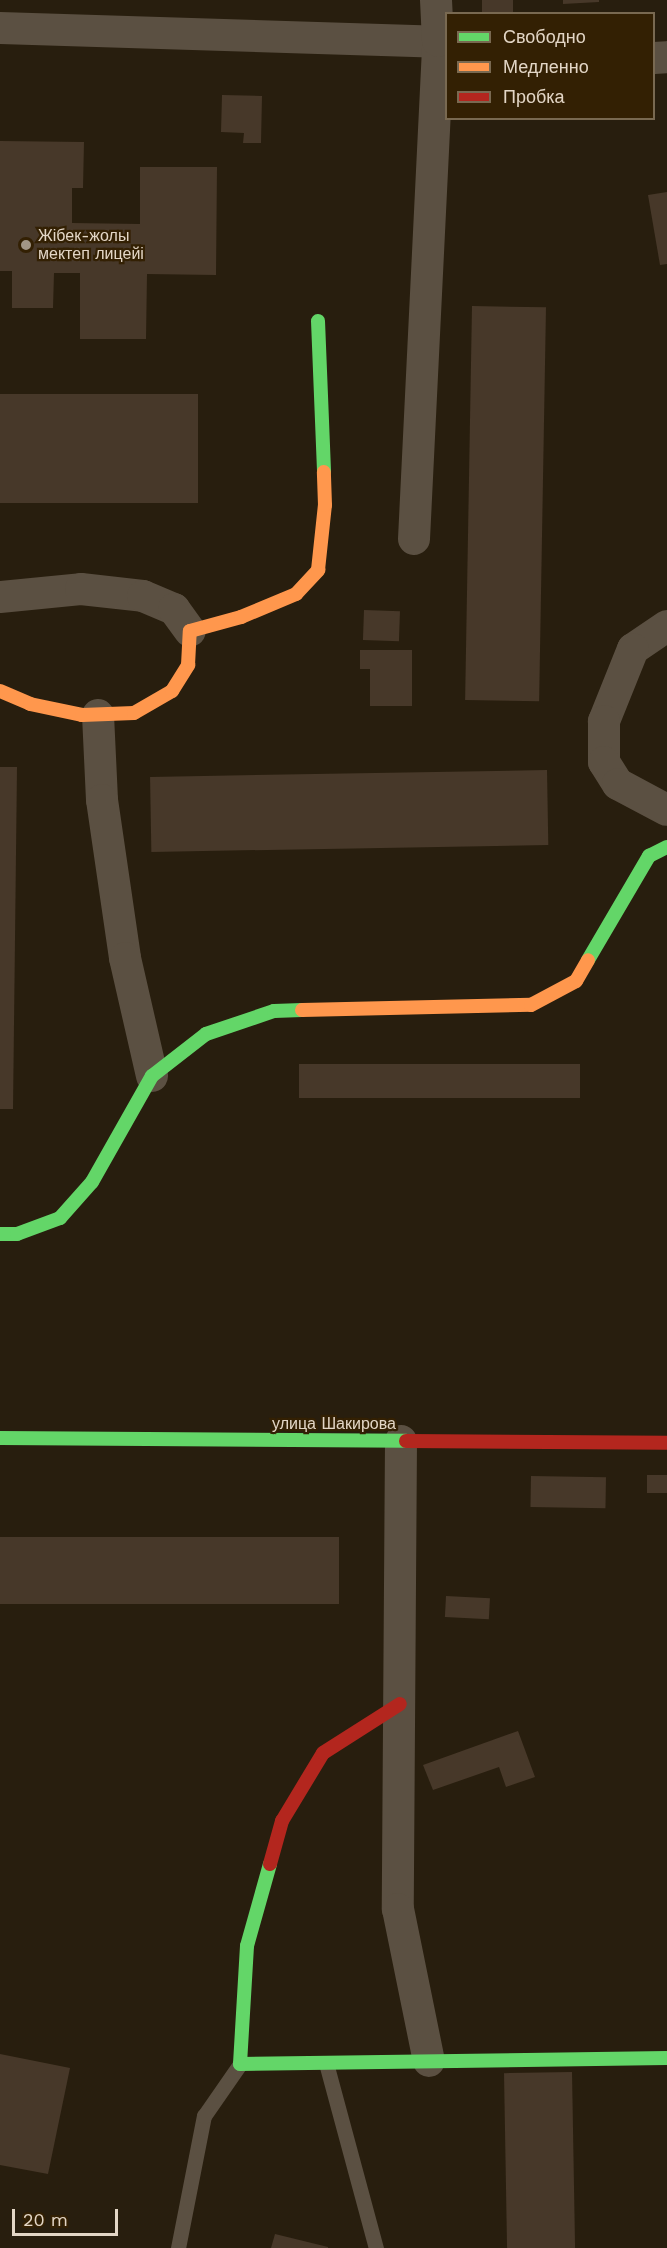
<!DOCTYPE html>
<html>
<head>
<meta charset="utf-8">
<style>
  body { margin:0 }
  #map { position:relative; width:667px; height:2248px; overflow:hidden; background:#281e0e; font-family:"Work Sans",sans-serif }
  div>[style] { position:absolute }
  .building>* { inset:0; background:#473829; transform-origin:0 0 }
  .lane>* { height:15px; margin:-7.5px; padding:0 7.5px; transform-origin:7.5px; border-radius:7.5px; background:#5b5042 }
  .street>* { height:32px; margin:-16px; padding:0 16px; transform-origin:16px; border-radius:16px; background:#5b5042 }
  .fast>* { height:14px; margin:-7px; padding:0 7px; transform-origin:7px; border-radius:7px; background:#63d668 }
  .slow>* { height:14px; margin:-7px; padding:0 7px; transform-origin:7px; border-radius:7px; background:#ff974d }
  .jam>* { height:14px; margin:-7px; padding:0 7px; transform-origin:7px; border-radius:7px; background:#b3261e }
  .dots>* { width:16px; height:16px; translate:-50% -50%; box-sizing:border-box; border:3px solid #332003; border-radius:50% }
  span { translate:-50% -50%; white-space:nowrap; text-align:center; line-height:1.15; -webkit-text-stroke:4.5px #332003; paint-order:stroke }
  .poi-label { font-size:16px; color:#e3d6c6 }
  .left { translate:0 -50%; text-align:left }
  .street-label { font-size:16px; color:#e3d6c6 }
  .legend { position:absolute; left:445px; top:12px; width:210px; height:108px; box-sizing:border-box; background:#332003; border:2px solid #796951; margin:0; padding:8px 10px; list-style:none; font-size:18px; color:#e3d6c6 }
  .legend li { display:flex; align-items:center; gap:12px; height:30px }
  .legend b { width:30px; border:2px solid #796951 }
  .scale { position:absolute; left:12px; top:2209px; width:106px; height:27px; box-sizing:border-box; border:3px solid #e3d6c6; border-top:0; padding-left:8px; font-size:18px; line-height:21px; white-space:nowrap; color:#e3d6c6; -webkit-text-stroke:4px #332003; paint-order:stroke }
</style>
</head>
<body>
<div id="map">
  <div class="building">
    <div style="left:482px;top:0;width:31px;height:14px"></div>
    <div style="clip-path:polygon(563px 0,599px 0,599px 2px,563px 4px)"></div>
    <div style="clip-path:polygon(222px 95px,262px 96px,261px 143px,243px 143px,244px 133px,221px 132px)"></div>
    <div style="clip-path:polygon(0 141px,84px 142px,83px 188px,72px 188px,72px 223px,140px 224px,140px 167px,217px 167px,216px 275px,147px 274px,146px 339px,80px 339px,80px 273px,54px 273px,53px 308px,12px 308px,12px 271px,0 271px)"></div>
    <div style="clip-path:polygon(667px 192px,667px 264px,660px 265px,648px 195px)"></div>
    <div style="left:472px;top:306px;width:74px;height:394px;rotate:1deg"></div>
    <div style="left:0;top:394px;width:198px;height:109px"></div>
    <div style="left:364px;top:610px;width:36px;height:30px;rotate:2deg"></div>
    <div style="clip-path:polygon(360px 650px,412px 650px,412px 706px,370px 706px,370px 669px,360px 669px)"></div>
    <div style="clip-path:polygon(0 767px,17px 767px,13px 1109px,0 1109px)"></div>
    <div style="left:547px;top:770px;width:75px;height:397px;rotate:89deg"></div>
    <div style="left:580px;top:1064px;width:34px;height:281px;rotate:90deg"></div>
    <div style="left:647px;top:1475px;width:20px;height:18px"></div>
    <div style="left:531px;top:1476px;width:75px;height:31px;rotate:1deg"></div>
    <div style="left:0;top:1537px;width:339px;height:67px"></div>
    <div style="left:446px;top:1596px;width:44px;height:21px;rotate:3deg"></div>
    <div style="clip-path:polygon(518px 1731px,535px 1777px,506px 1787px,499px 1767px,433px 1790px,423px 1765px)"></div>
    <div style="clip-path:polygon(0 2054px,70px 2068px,48px 2174px,0 2165px)"></div>
    <div style="left:572px;top:2072px;width:176px;height:68px;rotate:89deg"></div>
    <div style="clip-path:polygon(275px 2234px,328px 2247px,328px 2248px,271px 2248px)"></div>
  </div>
  <div class="lane">
    <div style="left:326px;top:2063px;width:192px;rotate:74.9deg"></div>
    <div style="left:178px;top:2248px;width:135px;rotate:-78.9deg"></div>
    <div style="left:204px;top:2116px;width:63px;rotate:-55.3deg"></div>
  </div>
  <div class="street">
    <div style="left:0;top:28px;width:446px;rotate:1.8deg"></div>
    <div style="left:654px;top:58px;width:13px;rotate:-4deg"></div>
    <div style="left:414px;top:539px;width:499px;rotate:-87.2deg"></div>
    <div style="left:438px;top:41px;width:41px;rotate:-92.8deg"></div>
    <div style="left:0;top:597px;width:81px;rotate:-5.6deg"></div>
    <div style="left:81px;top:589px;width:62px;rotate:6.4deg"></div>
    <div style="left:143px;top:596px;width:34px;rotate:23deg"></div>
    <div style="left:174px;top:609px;width:27px;rotate:54deg"></div>
    <div style="left:667px;top:626px;width:41px;rotate:145.9deg"></div>
    <div style="left:633px;top:649px;width:78px;rotate:111.9deg"></div>
    <div style="left:604px;top:721px;width:41px;rotate:90deg"></div>
    <div style="left:604px;top:762px;width:26px;rotate:58deg"></div>
    <div style="left:618px;top:784px;width:55px;rotate:28deg"></div>
    <div style="left:98px;top:715px;width:85px;rotate:87.3deg"></div>
    <div style="left:102px;top:800px;width:160px;rotate:81.7deg"></div>
    <div style="left:125px;top:958px;width:121px;rotate:77.1deg"></div>
    <div style="left:401px;top:1441px;width:468px;rotate:90.4deg"></div>
    <div style="left:398px;top:1909px;width:155px;rotate:78.5deg"></div>
  </div>
  <div class="fast">
    <div style="left:318px;top:321px;width:151px;rotate:87.7deg"></div>
    <div style="left:588px;top:960px;width:121px;rotate:-59.6deg"></div>
    <div style="left:649px;top:856px;width:20px;rotate:-27deg"></div>
    <div style="left:0;top:1234px;width:17px"></div>
    <div style="left:17px;top:1234px;width:46px;rotate:-20.4deg"></div>
    <div style="left:60px;top:1218px;width:48px;rotate:-48.4deg"></div>
    <div style="left:92px;top:1182px;width:122px;rotate:-60.5deg"></div>
    <div style="left:152px;top:1076px;width:68px;rotate:-37.9deg"></div>
    <div style="left:206px;top:1034px;width:72px;rotate:-18.7deg"></div>
    <div style="left:274px;top:1011px;width:28px;rotate:-2deg"></div>
    <div style="left:0;top:1438px;width:406px;rotate:0.4deg"></div>
    <div style="left:270px;top:1864px;width:85px;rotate:105.7deg"></div>
    <div style="left:247px;top:1946px;width:118px;rotate:93.4deg"></div>
    <div style="left:240px;top:2064px;width:427px;rotate:-0.8deg"></div>
  </div>
  <div class="slow">
    <div style="left:0;top:691px;width:33px;rotate:23deg"></div>
    <div style="left:30px;top:704px;width:53px;rotate:11.9deg"></div>
    <div style="left:82px;top:715px;width:52px;rotate:-2.2deg"></div>
    <div style="left:134px;top:713px;width:44px;rotate:-30.1deg"></div>
    <div style="left:172px;top:691px;width:31px;rotate:-58deg"></div>
    <div style="left:188px;top:665px;width:34px;rotate:-87deg"></div>
    <div style="left:190px;top:631px;width:53px;rotate:-15.4deg"></div>
    <div style="left:241px;top:617px;width:60px;rotate:-22.7deg"></div>
    <div style="left:296px;top:594px;width:33px;rotate:-47deg"></div>
    <div style="left:318px;top:570px;width:65px;rotate:-83.9deg"></div>
    <div style="left:325px;top:505px;width:33px;rotate:-92deg"></div>
    <div style="left:302px;top:1010px;width:229px;rotate:-1.3deg"></div>
    <div style="left:531px;top:1005px;width:51px;rotate:-28.1deg"></div>
    <div style="left:576px;top:981px;width:24px;rotate:-60deg"></div>
  </div>
  <div class="jam">
    <div style="left:406px;top:1441px;width:261px;rotate:0.4deg"></div>
    <div style="left:270px;top:1864px;width:45px;rotate:-74.4deg"></div>
    <div style="left:282px;top:1821px;width:79px;rotate:-58.9deg"></div>
    <div style="left:323px;top:1753px;width:91px;rotate:-32.5deg"></div>
  </div>
  <div class="dots">
    <div style="left:26px;top:245px;background:#a29686"></div>
  </div>
  <div class="poi-label">
    <span class="left" style="left:38px;top:245px">Жібек-жолы<br>мектеп лицейі</span>
  </div>
  <div class="street-label">
    <span style="left:334px;top:1424px">улица Шакирова</span>
  </div>
  <ul class="legend">
  <li><b style="height:8px;background:#63d668"></b>Свободно</li>
  <li><b style="height:8px;background:#ff974d"></b>Медленно</li>
  <li><b style="height:8px;background:#b3261e"></b>Пробка</li>
  </ul>
  <div class="scale">20 m</div>
</div>
</body>
</html>
